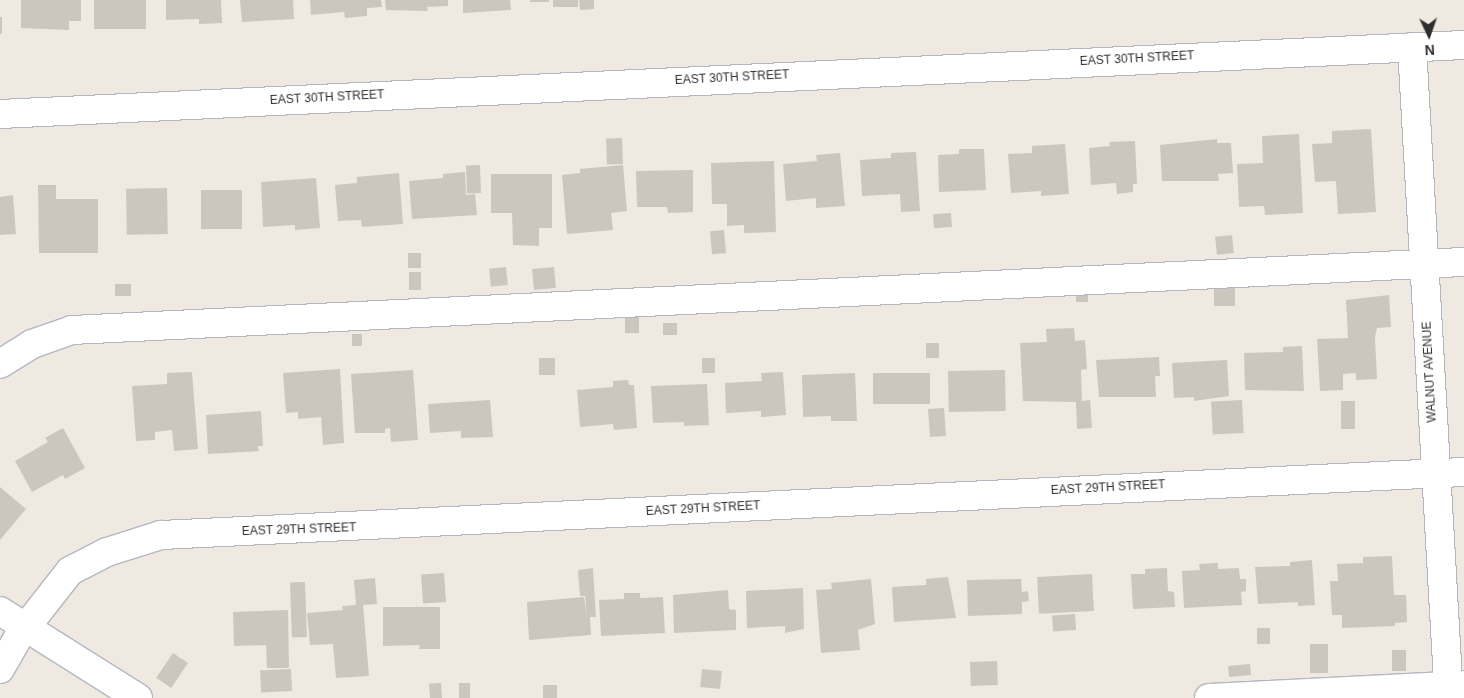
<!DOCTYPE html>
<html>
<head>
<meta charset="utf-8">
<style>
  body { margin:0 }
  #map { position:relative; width:1464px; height:698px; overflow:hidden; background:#efe9e1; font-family:Helvetica,sans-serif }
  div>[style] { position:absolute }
  .building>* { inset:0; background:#cbc7bf; transform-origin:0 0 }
  .roads { filter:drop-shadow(1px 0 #b4b7c1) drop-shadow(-1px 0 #b4b7c1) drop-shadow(0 1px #b4b7c1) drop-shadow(0 -1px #b4b7c1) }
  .minor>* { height:28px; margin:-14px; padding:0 14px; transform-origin:14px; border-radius:14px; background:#fff }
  span { translate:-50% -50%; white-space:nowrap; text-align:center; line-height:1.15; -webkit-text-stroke:4.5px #fff; paint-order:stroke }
  .street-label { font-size:12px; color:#2e2e2e }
  .north { position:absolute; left:1404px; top:10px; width:50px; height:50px; -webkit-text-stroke:4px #fff; paint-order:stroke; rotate:177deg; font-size:14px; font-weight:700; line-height:20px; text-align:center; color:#2e2e2e }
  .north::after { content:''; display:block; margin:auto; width:18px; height:22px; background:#2e2e2e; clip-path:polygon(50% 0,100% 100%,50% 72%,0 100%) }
</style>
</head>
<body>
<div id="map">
  <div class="building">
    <div style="clip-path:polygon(21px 0,81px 0,81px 21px,69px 21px,69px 30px,21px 28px)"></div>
    <div style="left:94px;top:0;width:52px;height:29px"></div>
    <div style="clip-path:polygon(166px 0,221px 0,222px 23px,199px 24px,199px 19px,166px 20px)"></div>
    <div style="clip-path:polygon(240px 0,293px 0,294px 19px,242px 22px)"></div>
    <div style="clip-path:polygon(310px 0,381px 0,382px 7px,367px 8px,367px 16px,345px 18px,344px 12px,311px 15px)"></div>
    <div style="clip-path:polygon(385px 0,448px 0,448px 6px,427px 7px,428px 11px,386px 10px)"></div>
    <div style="clip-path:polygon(463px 0,510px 0,511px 10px,463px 13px)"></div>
    <div style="left:530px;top:0;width:19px;height:2px"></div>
    <div style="left:553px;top:0;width:25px;height:7px"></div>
    <div style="clip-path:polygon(579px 0,594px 0,594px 9px,580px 10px)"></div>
    <div style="left:0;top:17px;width:2px;height:17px"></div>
    <div style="clip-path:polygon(1371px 129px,1376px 212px,1338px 214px,1336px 181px,1315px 182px,1312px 144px,1332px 143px,1332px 131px)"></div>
    <div style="clip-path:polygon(1299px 134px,1303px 213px,1265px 215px,1264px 206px,1239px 207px,1237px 164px,1263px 163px,1262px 136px)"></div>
    <div style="left:622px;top:138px;width:26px;height:16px;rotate:88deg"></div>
    <div style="clip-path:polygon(1217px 139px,1217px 143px,1231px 143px,1233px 173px,1218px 174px,1219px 181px,1162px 181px,1160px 145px)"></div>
    <div style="clip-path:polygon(1135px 141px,1137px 184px,1133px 184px,1133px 192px,1117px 194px,1116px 183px,1091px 185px,1089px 148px,1110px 146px,1109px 142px)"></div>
    <div style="clip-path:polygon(1065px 144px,1069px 194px,1041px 196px,1041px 191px,1011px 193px,1008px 154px,1032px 153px,1032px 146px)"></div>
    <div style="clip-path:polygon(959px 149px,984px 149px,986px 190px,939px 192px,938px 155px,959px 154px)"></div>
    <div style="clip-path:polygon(916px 152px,920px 211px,901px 212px,900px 194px,862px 196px,860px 160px,891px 158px,891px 153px)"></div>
    <div style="clip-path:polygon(840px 153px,845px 206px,816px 208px,816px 198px,786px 201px,783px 164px,817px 161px,816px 155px)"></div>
    <div style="clip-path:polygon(774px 161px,776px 232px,744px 233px,744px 225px,727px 226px,727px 204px,712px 204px,711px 163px)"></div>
    <div style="left:480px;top:165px;width:28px;height:14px;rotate:88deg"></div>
    <div style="clip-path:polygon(623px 165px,627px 211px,611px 213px,613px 230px,567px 234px,562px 175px,580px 173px,580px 169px)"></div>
    <div style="clip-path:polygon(693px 170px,693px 212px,668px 213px,667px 207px,637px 207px,636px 171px)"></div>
    <div style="clip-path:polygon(465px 172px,466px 195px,475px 194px,477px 215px,412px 219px,409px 181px,443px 178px,443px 174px)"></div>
    <div style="clip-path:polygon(399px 173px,403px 224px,362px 227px,361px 220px,338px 221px,335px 185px,357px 183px,357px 177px)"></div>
    <div style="clip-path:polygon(491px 174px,552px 174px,552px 228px,539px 228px,539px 246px,513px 245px,512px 213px,491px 213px)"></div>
    <div style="clip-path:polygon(316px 178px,320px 228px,295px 230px,295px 225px,263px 227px,261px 182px)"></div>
    <div style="clip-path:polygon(38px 185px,56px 185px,56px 199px,98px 199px,98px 253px,39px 253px)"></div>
    <div style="left:167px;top:188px;width:46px;height:41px;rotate:89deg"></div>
    <div style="left:201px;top:190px;width:41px;height:39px"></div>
    <div style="clip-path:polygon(13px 195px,16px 234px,0 235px,0 197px)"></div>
    <div style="left:951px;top:213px;width:14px;height:18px;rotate:86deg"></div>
    <div style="left:724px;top:230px;width:23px;height:14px;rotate:85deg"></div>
    <div style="left:1232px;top:235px;width:18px;height:17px;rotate:84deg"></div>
    <div style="left:408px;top:253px;width:13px;height:15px"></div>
    <div style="left:506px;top:267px;width:18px;height:17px;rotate:84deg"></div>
    <div style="left:554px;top:267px;width:21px;height:22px;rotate:85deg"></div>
    <div style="left:409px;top:272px;width:12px;height:18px"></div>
    <div style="left:115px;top:284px;width:16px;height:12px"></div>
    <div style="left:1235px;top:286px;width:20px;height:21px;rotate:90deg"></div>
    <div style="left:1088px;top:292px;width:10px;height:12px;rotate:90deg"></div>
    <div style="clip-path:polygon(1389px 295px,1391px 327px,1377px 328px,1375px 337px,1377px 379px,1356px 380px,1356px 373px,1343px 374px,1343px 390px,1320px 391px,1317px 339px,1348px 338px,1346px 300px)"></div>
    <div style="left:625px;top:317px;width:14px;height:16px"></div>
    <div style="left:677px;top:323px;width:12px;height:14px;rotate:90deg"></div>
    <div style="clip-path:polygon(1074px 328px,1075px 341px,1085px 340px,1087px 369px,1081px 370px,1082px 401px,1090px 400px,1092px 428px,1077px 429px,1076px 402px,1023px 401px,1020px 343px,1047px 342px,1046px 329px)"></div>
    <div style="left:352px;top:334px;width:10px;height:12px"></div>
    <div style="left:939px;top:343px;width:15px;height:13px;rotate:90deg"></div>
    <div style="clip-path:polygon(1302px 346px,1304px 391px,1245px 390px,1244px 353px,1283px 352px,1283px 347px)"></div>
    <div style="clip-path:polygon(1159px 357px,1160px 376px,1155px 376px,1156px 397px,1099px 397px,1096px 360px)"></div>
    <div style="left:539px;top:358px;width:16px;height:17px"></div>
    <div style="left:702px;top:358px;width:13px;height:15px"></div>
    <div style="clip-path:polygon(1227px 360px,1229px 396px,1194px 401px,1194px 397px,1174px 398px,1172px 363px)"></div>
    <div style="clip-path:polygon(340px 369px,344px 443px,323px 445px,321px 417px,298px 419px,298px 412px,286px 413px,283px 373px)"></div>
    <div style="clip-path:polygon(413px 370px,418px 440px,391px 442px,390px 428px,385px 429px,385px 433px,355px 433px,351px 374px)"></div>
    <div style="left:1005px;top:370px;width:41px;height:57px;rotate:89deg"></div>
    <div style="clip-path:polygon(192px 372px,198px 449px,174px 451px,172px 430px,155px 432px,155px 440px,136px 441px,132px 386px,167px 384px,167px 373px)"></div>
    <div style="clip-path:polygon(783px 372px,786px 415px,761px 417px,761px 411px,726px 413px,725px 383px,762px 381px,761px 373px)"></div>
    <div style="clip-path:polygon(855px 373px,857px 421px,831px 421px,831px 416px,803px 417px,802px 375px)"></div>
    <div style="left:873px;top:373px;width:57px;height:31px"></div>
    <div style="clip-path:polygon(628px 380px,629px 385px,634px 385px,637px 428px,614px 430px,613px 424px,580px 427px,577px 390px,613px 387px,613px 381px)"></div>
    <div style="clip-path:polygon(707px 384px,709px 425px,684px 426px,684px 422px,653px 423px,651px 386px)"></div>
    <div style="clip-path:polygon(490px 400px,493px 437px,461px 438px,461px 431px,430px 433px,428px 404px)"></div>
    <div style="left:1242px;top:400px;width:33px;height:31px;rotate:87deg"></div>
    <div style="left:1341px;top:401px;width:14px;height:28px"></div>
    <div style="left:944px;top:408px;width:28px;height:16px;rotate:86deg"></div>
    <div style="clip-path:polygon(261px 411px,263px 446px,258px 446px,259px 451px,208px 454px,206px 415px)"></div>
    <div style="clip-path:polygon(63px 428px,85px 468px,65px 479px,63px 475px,32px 492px,15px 461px,48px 442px,45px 438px)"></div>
    <div style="clip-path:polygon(0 487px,26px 509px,0 540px)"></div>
    <div style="clip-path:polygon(1392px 556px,1394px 595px,1406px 595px,1407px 622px,1395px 623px,1395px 626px,1342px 628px,1342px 615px,1332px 615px,1330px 581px,1338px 581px,1337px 564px,1363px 563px,1363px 557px)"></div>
    <div style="clip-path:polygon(1312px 560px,1315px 605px,1298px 606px,1298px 602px,1258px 604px,1255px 567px,1290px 566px,1290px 562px)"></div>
    <div style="clip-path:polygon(1218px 563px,1218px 569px,1239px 568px,1240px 579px,1246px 579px,1246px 591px,1241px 592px,1242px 605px,1184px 608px,1182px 571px,1200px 570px,1199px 564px)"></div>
    <div style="clip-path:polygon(593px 568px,596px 617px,590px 617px,591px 635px,529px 640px,527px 602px,584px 597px,587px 618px,585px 596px,580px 596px,578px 570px)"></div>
    <div style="clip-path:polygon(1167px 568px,1168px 591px,1174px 592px,1175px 607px,1133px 609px,1131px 574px,1145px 574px,1145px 569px)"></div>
    <div style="left:444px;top:573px;width:29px;height:23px;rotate:86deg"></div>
    <div style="left:1092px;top:574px;width:37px;height:55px;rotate:87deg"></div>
    <div style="clip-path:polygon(948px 577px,956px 618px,894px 622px,892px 587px,926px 585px,926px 579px)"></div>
    <div style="clip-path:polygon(375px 578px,377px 604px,363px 605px,369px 676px,336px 678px,333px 644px,310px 645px,307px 613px,343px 610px,342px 606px,356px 605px,354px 580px)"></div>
    <div style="clip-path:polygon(871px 579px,875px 624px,858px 630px,860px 650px,821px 653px,816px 590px,832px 589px,831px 583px)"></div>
    <div style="clip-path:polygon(1021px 579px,1022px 592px,1028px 591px,1029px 601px,1022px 602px,1022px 614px,968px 616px,967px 580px)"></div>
    <div style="left:305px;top:582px;width:55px;height:15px;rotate:88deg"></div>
    <div style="clip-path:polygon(803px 588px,804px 629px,785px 633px,785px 626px,747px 628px,746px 591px)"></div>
    <div style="clip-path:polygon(728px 590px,729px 609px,736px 610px,736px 630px,674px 633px,673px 595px)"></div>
    <div style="clip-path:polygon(624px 593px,640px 593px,640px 598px,663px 597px,665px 633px,601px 636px,599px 600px,624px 599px)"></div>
    <div style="clip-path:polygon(383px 607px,440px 607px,440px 649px,419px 649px,420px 645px,383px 646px)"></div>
    <div style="clip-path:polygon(288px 610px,289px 668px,267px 668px,266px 645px,234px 646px,233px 612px)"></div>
    <div style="left:1075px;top:614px;width:16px;height:23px;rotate:86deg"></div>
    <div style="left:1257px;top:628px;width:13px;height:16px"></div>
    <div style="left:1310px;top:644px;width:18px;height:29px"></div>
    <div style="left:1392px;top:650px;width:14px;height:21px"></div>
    <div style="left:173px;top:653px;width:18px;height:30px;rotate:34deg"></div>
    <div style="left:997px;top:661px;width:24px;height:27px;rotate:88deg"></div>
    <div style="left:1250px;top:664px;width:11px;height:22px;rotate:85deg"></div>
    <div style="left:291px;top:669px;width:22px;height:31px;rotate:87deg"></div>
    <div style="left:702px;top:669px;width:20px;height:18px;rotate:6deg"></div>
    <div style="left:441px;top:683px;width:15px;height:12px;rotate:86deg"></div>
    <div style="left:459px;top:683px;width:11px;height:15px"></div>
    <div style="left:557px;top:685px;width:13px;height:14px;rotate:90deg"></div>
  </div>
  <div class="roads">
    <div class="minor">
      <div style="left:1412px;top:47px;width:652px;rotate:86.75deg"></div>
      <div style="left:0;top:114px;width:1466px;rotate:-2.7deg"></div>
      <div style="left:0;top:364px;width:38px;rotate:-32deg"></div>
      <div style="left:32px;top:344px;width:42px;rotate:-19.3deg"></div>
      <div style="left:72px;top:330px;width:1394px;rotate:-2.8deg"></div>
      <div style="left:0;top:611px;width:163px;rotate:32.2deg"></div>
      <div style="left:0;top:669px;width:38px;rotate:-60deg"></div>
      <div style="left:19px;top:636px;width:83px;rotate:-51.9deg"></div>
      <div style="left:70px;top:571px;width:42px;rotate:-27.2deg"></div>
      <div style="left:107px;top:552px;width:57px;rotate:-17.5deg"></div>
      <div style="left:161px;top:535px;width:1305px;rotate:-2.77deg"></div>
      <div style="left:1209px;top:698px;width:255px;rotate:-2.9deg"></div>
    </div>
  </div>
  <div class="street-label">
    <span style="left:1137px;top:59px;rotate:-3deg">EAST 30TH STREET</span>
    <span style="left:732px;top:78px;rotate:-3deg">EAST 30TH STREET</span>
    <span style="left:327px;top:98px;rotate:-3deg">EAST 30TH STREET</span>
    <span style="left:1430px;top:372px;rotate:-93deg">WALNUT AVENUE</span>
    <span style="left:1108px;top:488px;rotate:-3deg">EAST 29TH STREET</span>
    <span style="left:703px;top:509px;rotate:-3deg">EAST 29TH STREET</span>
    <span style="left:299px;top:530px;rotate:-2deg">EAST 29TH STREET</span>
  </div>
  <div class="north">N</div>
</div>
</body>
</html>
